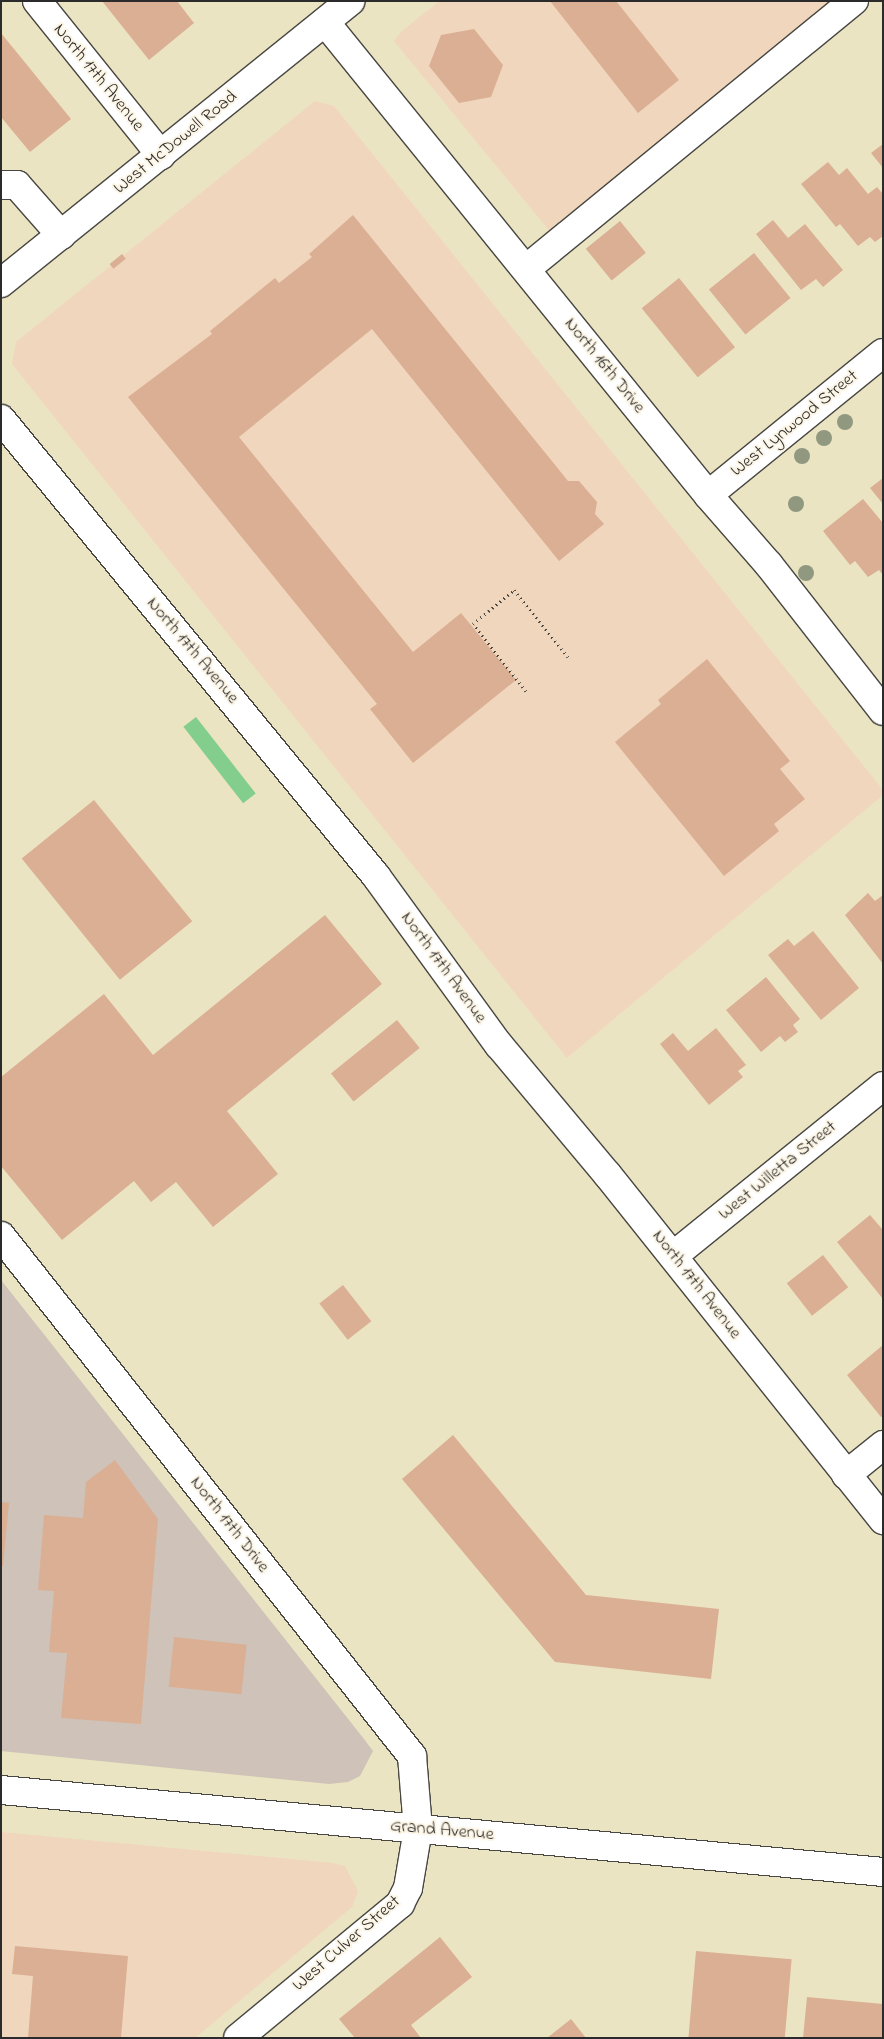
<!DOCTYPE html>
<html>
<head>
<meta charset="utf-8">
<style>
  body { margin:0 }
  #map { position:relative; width:884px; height:2039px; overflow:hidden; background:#ebe4c3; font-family:"Indie Flower",sans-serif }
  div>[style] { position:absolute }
  .built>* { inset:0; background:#f0d6bc }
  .industrial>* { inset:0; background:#cec2b9 }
  .green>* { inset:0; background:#83ce8c; transform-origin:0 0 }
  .building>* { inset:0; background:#daaf94; transform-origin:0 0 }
  .path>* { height:3px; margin-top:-1.5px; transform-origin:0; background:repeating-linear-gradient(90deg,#484742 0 1px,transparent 0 5px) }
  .roads { filter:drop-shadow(1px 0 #484742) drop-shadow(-1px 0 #484742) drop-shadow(0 1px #484742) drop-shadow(0 -1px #484742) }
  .minor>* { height:28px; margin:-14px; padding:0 14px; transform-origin:14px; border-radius:14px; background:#fff }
  .major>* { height:28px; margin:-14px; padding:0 14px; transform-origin:14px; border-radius:14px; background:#fff }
  .trees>* { width:16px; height:16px; margin:-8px; border-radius:50%; background:#90997f }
  span { translate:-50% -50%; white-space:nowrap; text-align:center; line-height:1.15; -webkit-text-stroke:4px #fcf5e5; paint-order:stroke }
  .street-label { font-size:18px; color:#2b2b2b }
  .frame { position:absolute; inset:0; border:2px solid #2b2b2b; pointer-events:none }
</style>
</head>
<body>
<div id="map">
  <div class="built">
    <div style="clip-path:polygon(439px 1px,844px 1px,552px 234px,394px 41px,401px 32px)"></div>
    <div style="clip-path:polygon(315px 101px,334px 106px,883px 790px,883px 795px,567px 1058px,12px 364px,16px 342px)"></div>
    <div style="clip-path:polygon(1px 1832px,333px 1863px,345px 1866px,358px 1891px,352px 1907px,195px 2038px,1px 2038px)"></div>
  </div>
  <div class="industrial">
    <div style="clip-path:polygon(1px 1280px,364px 1739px,373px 1751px,360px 1776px,348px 1782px,329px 1784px,1px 1751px)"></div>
  </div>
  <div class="green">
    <div style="left:196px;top:717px;width:97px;height:16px;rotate:52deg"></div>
  </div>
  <div class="building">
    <div style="clip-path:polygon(102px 1px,177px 1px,194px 23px,149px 60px)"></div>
    <div style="clip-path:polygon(550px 1px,616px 1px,679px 80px,638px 113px)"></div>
    <div style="clip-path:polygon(474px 29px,503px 65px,491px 97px,459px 103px,429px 66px,441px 35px)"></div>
    <div style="clip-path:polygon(1px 33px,71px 119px,30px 152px,1px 117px)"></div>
    <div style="clip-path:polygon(883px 144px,883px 168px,871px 153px)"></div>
    <div style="clip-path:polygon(828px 162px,839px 175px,847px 168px,868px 194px,877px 187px,883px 194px,883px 236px,875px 242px,870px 237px,858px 246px,840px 224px,836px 227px,801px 184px)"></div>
    <div style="clip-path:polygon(353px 215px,568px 481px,579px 481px,597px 502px,595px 514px,604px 524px,559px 561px,372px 329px,239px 437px,413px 652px,461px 613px,516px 680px,413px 763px,370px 709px,377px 704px,128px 397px,212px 334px,210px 331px,275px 278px,279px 283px,312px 257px,309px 254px)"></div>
    <div style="clip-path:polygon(773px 220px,788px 238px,805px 224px,843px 270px,823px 287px,816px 279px,801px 290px,756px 234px)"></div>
    <div style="left:620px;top:221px;width:41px;height:44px;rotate:51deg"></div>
    <div style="left:754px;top:253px;width:58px;height:58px;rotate:51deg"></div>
    <div style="left:122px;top:254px;width:6px;height:16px;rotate:51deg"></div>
    <div style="left:679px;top:278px;width:89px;height:48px;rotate:51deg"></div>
    <div style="clip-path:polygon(883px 478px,883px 504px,870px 488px)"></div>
    <div style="clip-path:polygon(863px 499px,883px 523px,883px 575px,879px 570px,868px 577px,855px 561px,850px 565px,823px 531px)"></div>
    <div style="clip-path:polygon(707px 659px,790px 761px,780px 769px,805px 799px,774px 824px,779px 831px,724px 876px,615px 742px,661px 704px,658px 700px)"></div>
    <div style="left:94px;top:800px;width:156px;height:93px;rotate:51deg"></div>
    <div style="clip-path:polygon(868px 893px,875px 901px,883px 895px,883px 964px,845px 915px)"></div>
    <div style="clip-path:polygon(325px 915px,382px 984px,227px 1111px,278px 1174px,213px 1227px,176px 1182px,151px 1202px,134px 1181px,62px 1240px,1px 1166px,1px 1077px,104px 994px,153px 1055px)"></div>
    <div style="clip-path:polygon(813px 931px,859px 988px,821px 1020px,768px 955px,788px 939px,794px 946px)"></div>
    <div style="clip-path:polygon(766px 977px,800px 1019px,793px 1025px,798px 1032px,785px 1042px,780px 1036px,761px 1052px,726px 1010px)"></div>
    <div style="left:397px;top:1020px;width:36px;height:85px;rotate:51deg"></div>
    <div style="clip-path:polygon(716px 1028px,746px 1065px,738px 1071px,743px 1077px,709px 1105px,660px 1044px,673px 1033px,688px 1051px)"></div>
    <div style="clip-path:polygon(870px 1215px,883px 1230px,883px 1299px,837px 1242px)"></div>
    <div style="left:823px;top:1255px;width:41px;height:46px;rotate:52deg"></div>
    <div style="left:343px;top:1285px;width:46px;height:30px;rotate:52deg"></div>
    <div style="clip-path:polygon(883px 1345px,883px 1416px,881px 1417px,847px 1375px)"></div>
    <div style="clip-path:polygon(453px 1435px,586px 1595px,719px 1609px,711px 1679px,555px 1662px,402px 1479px)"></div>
    <div style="clip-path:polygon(115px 1460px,158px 1519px,141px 1724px,61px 1718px,67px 1653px,49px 1652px,54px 1591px,38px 1590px,44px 1515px,83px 1518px,86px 1482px)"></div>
    <div style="clip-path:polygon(1px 1502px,9px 1503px,3px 1566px,1px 1565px)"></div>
    <div style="left:174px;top:1637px;width:73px;height:50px;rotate:6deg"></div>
    <div style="clip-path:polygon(440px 1937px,472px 1977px,411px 2025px,421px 2038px,355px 2038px,339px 2019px)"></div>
    <div style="clip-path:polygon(15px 1946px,128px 1956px,121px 2038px,28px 2038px,33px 1976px,12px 1974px)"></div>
    <div style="left:696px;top:1951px;width:96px;height:87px;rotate:5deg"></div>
    <div style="clip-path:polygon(807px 1997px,883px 2004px,883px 2038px,803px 2038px)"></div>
    <div style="clip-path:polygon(571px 2019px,586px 2038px,547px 2038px)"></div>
  </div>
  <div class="path">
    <div style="left:526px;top:691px;width:85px;rotate:-128.3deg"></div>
    <div style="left:473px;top:624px;width:53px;rotate:-39.7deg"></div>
    <div style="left:514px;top:590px;width:86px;rotate:51.1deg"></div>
  </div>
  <div class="roads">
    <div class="minor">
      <div style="left:37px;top:1px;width:198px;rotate:51.2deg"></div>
      <div style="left:325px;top:22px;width:609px;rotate:51deg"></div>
      <div style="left:708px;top:495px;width:93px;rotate:48.9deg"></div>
      <div style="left:769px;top:565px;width:185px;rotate:52deg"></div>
      <div style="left:1px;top:185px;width:16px"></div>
      <div style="left:17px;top:185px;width:67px;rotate:48.7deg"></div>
      <div style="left:526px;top:269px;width:424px;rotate:-39.3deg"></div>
      <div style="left:1px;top:419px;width:591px;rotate:50.63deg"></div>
      <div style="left:376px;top:876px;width:209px;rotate:54deg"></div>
      <div style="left:499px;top:1045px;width:168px;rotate:50.1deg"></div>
      <div style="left:607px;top:1174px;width:443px;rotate:51.4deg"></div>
      <div style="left:708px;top:495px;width:225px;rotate:-39.1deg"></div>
      <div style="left:1px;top:1236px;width:663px;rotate:51.68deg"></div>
      <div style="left:412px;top:1756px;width:73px;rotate:85.3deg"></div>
      <div style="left:418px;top:1829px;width:60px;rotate:99.6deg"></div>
      <div style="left:408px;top:1888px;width:18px;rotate:117deg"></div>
      <div style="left:400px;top:1904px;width:210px;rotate:140.4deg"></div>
      <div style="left:673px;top:1256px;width:270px;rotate:-39deg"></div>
      <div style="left:846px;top:1475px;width:48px;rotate:-39deg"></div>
    </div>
    <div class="major">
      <div style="left:1px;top:283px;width:449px;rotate:-38.9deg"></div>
      <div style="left:1px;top:1790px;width:886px;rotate:5.31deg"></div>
    </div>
  </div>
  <div class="trees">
    <div style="left:845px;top:422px"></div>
    <div style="left:824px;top:438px"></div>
    <div style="left:802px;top:456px"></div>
    <div style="left:796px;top:504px"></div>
    <div style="left:806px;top:573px"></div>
  </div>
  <div class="street-label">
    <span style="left:98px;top:78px;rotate:51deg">North 17th Avenue</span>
    <span style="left:176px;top:143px;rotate:-39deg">West McDowell Road</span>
    <span style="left:604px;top:366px;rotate:51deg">North 16th Drive</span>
    <span style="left:795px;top:424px;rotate:-39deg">West Lynwood Street</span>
    <span style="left:192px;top:651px;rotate:50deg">North 17th Avenue</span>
    <span style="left:443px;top:968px;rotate:54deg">North 17th Avenue</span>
    <span style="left:778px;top:1171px;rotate:-39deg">West Willetta Street</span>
    <span style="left:696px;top:1285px;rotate:52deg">North 17th Avenue</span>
    <span style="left:229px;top:1525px;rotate:52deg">North 17th Drive</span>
    <span style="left:442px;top:1831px;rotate:5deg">Grand Avenue</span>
    <span style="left:347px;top:1944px;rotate:-41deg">West Culver Street</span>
  </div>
  <div class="frame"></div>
</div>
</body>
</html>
